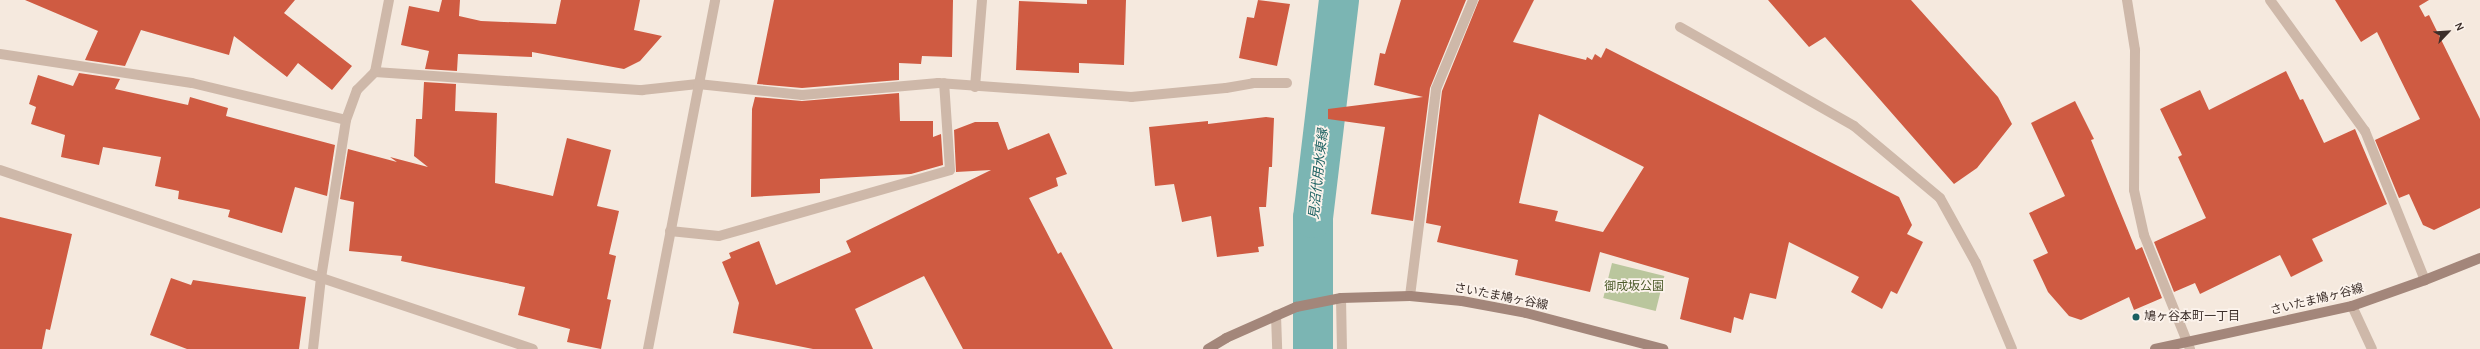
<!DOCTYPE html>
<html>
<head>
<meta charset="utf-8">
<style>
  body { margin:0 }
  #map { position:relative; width:2480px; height:349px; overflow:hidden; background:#f5e9de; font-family:Karla,"Noto Sans JP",sans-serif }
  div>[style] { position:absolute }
  .green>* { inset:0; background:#bac69d; transform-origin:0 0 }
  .canal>* { height:40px; margin:-20px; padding:0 20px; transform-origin:20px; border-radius:20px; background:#7bb5b3 }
  .building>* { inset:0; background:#cf5b42 }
  .service>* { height:10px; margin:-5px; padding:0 5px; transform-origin:5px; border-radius:5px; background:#ceb8a9 }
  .minor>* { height:10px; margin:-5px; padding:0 5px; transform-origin:5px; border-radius:5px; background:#ceb8a9 }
  .tertiary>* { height:10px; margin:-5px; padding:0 5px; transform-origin:5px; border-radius:5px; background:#ceb8a9 }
  .secondary>* { height:10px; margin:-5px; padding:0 5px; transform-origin:5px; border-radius:5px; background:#a3867a }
  .dots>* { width:11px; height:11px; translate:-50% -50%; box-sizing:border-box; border:2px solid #fcf3ec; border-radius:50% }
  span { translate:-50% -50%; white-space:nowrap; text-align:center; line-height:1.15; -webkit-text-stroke:3.5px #fcf3ec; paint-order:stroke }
  .park-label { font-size:12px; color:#4d5c2b }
  .street-label { font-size:12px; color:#3b2e29 }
  .poi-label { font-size:12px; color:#3b2e29 }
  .left { translate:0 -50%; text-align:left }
  .water-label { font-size:13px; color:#1b6061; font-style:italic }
  .north { position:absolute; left:2428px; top:12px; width:40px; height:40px; -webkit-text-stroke:3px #fcf3ec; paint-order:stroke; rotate:65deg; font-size:11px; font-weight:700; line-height:16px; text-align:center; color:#3b2e29 }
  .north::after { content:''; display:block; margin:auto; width:14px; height:18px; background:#3b2e29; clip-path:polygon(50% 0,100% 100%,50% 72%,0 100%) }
</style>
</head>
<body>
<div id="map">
  <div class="green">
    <div style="left:1612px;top:263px;width:54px;height:36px;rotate:14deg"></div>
  </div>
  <div class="canal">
    <div style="left:1313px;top:349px;width:131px;rotate:-90deg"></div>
    <div style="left:1313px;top:218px;width:220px;rotate:-83.2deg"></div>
  </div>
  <div class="building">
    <div style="clip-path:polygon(25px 0,295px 0,284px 13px,352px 66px,332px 90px,298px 63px,287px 77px,234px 36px,229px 55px,141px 30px,125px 66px,85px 60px,98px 31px)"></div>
    <div style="clip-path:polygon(442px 0,460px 0,459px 16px,481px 21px,556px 24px,561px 0,640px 0,634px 30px,662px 36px,640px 61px,624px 69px,532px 52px,532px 57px,458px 54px,457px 71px,425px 69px,429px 51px,401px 45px,409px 6px,439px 12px)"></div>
    <div style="clip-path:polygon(774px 0,953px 0,952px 57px,922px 56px,921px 64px,899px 63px,899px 80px,802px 88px,757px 84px)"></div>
    <div style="clip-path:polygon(1087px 0,1126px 0,1124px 65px,1079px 63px,1079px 73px,1016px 70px,1019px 1px,1087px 4px)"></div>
    <div style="clip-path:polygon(1258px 0,1290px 4px,1277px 66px,1239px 58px,1247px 17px,1254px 18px)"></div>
    <div style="clip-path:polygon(1401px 0,1466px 0,1430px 88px,1413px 221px,1371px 214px,1385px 127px,1328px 119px,1328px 109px,1423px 97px,1374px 85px,1380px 53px,1385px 54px)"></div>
    <div style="clip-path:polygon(evenodd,1479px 0,1534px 0,1513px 42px,1586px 60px,1587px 57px,1592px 60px,1595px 54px,1601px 58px,1606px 48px,1899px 197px,1912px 225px,1907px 234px,1923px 242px,1897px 294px,1891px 291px,1882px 309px,1851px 292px,1859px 277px,1789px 242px,1776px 299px,1750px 293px,1743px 320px,1734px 317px,1731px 333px,1680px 319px,1689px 278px,1600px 252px,1590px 292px,1515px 275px,1518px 260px,1437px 242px,1441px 226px,1426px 223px,1442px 91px,1479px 0,1539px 114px,1644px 167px,1603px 232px,1555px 221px,1558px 211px,1519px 203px,1539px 114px)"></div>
    <div style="clip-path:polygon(1768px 0,1911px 0,1998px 97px,2012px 124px,1977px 168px,1954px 184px,1825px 37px,1809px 47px)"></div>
    <div style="clip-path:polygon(2335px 0,2429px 0,2419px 6px,2425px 17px,2429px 15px,2480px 119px,2480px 208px,2434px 230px,2423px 225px,2409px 194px,2399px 198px,2375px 140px,2420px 119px,2377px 32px,2361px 42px)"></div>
    <div style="clip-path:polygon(2286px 71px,2300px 100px,2303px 99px,2324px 143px,2355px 129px,2387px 204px,2312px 239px,2323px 261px,2291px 277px,2280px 255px,2200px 294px,2195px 283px,2174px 292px,2154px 242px,2206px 218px,2178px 157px,2182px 155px,2160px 109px,2200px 90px,2209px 110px)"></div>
    <div style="clip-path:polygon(79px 73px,120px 79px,115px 89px,188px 105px,190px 97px,228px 108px,226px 116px,335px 145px,327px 196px,295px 187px,282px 233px,228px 217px,230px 210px,178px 199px,179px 191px,155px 186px,161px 157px,103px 147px,99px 165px,61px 157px,65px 135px,31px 124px,36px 107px,29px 104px,38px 75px,73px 86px)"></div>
    <div style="clip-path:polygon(424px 82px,456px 84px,455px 111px,497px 113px,495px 183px,553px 196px,567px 138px,611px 150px,597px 206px,619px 211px,609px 254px,616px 256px,607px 299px,611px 300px,601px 349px,567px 342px,570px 329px,518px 315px,525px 287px,401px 261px,402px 256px,349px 251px,354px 202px,340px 199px,348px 149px,397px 162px,390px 157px,428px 167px,414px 156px,416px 119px,422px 119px)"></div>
    <div style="clip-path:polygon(899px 93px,900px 121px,933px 121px,933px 137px,941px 134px,943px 165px,911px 174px,820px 179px,820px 193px,751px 197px,752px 109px,755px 97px,802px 101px)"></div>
    <div style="clip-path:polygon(2075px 101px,2094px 139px,2091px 140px,2136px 250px,2142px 247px,2162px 298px,2134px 310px,2129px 297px,2081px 320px,2069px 316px,2048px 292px,2033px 260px,2048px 253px,2029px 213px,2065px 196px,2031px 123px)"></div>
    <div style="clip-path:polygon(1266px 117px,1274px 118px,1272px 167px,1269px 167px,1266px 207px,1259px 207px,1264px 246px,1258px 247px,1259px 252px,1217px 257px,1211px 216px,1182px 222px,1174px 184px,1155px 186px,1149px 127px,1208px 121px,1208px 124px)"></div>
    <div style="clip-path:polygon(975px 122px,998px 122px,1008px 150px,1049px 133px,1067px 174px,1056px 178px,1058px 186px,1029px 198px,1058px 254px,1061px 252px,1113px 349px,963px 349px,924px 276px,855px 309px,873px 349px,813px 349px,733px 333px,739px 303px,722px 262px,731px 258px,729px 253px,759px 241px,776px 285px,851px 252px,846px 241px,991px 170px,956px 172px,954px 130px)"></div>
    <div style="clip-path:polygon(0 217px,72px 234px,50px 330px,46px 329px,42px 349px,0 349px)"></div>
    <div style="clip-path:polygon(171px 278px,191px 285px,193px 280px,306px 297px,299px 349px,187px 349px,150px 335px)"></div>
  </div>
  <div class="service">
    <div style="left:2270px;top:0;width:162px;rotate:54.1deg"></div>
    <div style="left:2365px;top:131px;width:161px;rotate:68.1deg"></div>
    <div style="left:1680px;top:27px;width:200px;rotate:29.6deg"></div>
    <div style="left:1854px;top:126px;width:112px;rotate:39.9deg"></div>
    <div style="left:1940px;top:198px;width:74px;rotate:61deg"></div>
    <div style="left:1976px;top:263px;width:93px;rotate:67.3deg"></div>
  </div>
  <div class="minor">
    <div style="left:2127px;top:0;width:51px;rotate:80.9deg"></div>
    <div style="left:2135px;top:50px;width:140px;rotate:90.4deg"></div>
    <div style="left:2134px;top:190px;width:46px;rotate:77.5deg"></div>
    <div style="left:2144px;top:235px;width:123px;rotate:68deg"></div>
    <div style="left:0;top:54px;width:194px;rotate:8.6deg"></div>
    <div style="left:192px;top:83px;width:158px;rotate:13.5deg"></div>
    <div style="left:375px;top:72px;width:268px;rotate:3.9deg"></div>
    <div style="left:642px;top:90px;width:56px;rotate:-6.1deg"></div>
    <div style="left:698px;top:84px;width:105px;rotate:6deg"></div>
    <div style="left:802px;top:95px;width:137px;rotate:-5deg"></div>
    <div style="left:938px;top:83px;width:194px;rotate:4.1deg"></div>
    <div style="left:1131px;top:97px;width:95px;rotate:-5.4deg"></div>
    <div style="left:1226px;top:88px;width:27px;rotate:-10deg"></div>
    <div style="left:1253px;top:83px;width:34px"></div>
    <div style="left:975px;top:87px;width:87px;rotate:-85.4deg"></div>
    <div style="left:670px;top:231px;width:49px;rotate:5.8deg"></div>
    <div style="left:719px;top:236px;width:240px;rotate:-15.9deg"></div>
    <div style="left:950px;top:170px;width:87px;rotate:-93.9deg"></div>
    <div style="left:1410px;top:296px;width:209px;rotate:-82.8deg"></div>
    <div style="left:1436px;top:89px;width:96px;rotate:-67.4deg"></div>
    <div style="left:1341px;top:298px;width:51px;rotate:88.9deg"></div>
    <div style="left:2352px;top:306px;width:47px;rotate:65.1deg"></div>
    <div style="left:1276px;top:315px;width:34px;rotate:88deg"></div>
    <div style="left:313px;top:349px;width:71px;rotate:-83.6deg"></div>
    <div style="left:321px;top:278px;width:160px;rotate:-81deg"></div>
    <div style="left:346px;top:120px;width:32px;rotate:-70deg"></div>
    <div style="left:357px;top:90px;width:25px;rotate:-45deg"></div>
    <div style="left:375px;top:72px;width:73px;rotate:-79deg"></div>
  </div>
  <div class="tertiary">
    <div style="left:0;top:170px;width:562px;rotate:18.56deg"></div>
    <div style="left:648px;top:349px;width:355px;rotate:-79.1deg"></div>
  </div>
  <div class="secondary">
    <div style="left:1208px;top:349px;width:21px;rotate:-31deg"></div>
    <div style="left:1226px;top:338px;width:77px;rotate:-23.9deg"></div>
    <div style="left:1296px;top:307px;width:46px;rotate:-11.3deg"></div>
    <div style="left:1341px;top:298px;width:69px;rotate:-1.7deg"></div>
    <div style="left:1410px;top:296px;width:52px;rotate:5.5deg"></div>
    <div style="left:1462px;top:301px;width:65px;rotate:10.6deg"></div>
    <div style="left:1526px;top:313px;width:142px;rotate:14.7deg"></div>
    <div style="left:2155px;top:349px;width:202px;rotate:-12.3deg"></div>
    <div style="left:2352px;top:306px;width:77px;rotate:-19.6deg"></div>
    <div style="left:2425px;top:280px;width:59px;rotate:-21.8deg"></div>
  </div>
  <div class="dots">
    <div style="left:2136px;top:317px;background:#1b6061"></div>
  </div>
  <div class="park-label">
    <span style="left:1634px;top:287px">御成坂公園</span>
  </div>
  <div class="street-label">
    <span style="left:1501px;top:297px;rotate:11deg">さいたま鳩ヶ谷線</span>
    <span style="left:2317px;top:300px;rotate:-14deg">さいたま鳩ヶ谷線</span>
  </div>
  <div class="poi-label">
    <span class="left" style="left:2144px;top:317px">鳩ヶ谷本町一丁目</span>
  </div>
  <div class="water-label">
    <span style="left:1319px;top:174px;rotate:-84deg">見沼代用水東縁</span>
  </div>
  <div class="north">N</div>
</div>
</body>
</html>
